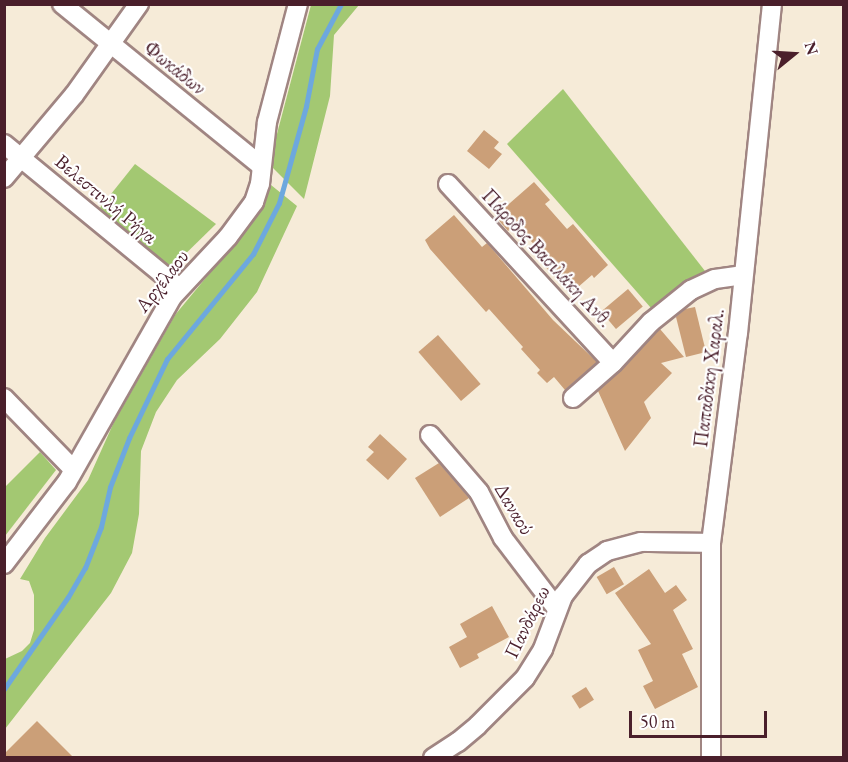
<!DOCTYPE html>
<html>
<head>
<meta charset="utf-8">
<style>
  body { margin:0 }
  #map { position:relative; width:848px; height:762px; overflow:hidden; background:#f6ebd8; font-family:"EB Garamond",serif }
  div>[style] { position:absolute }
  .green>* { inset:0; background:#a3c872 }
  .stream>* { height:5px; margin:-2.5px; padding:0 2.5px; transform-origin:2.5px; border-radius:2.5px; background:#6da8de }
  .building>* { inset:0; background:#cb9f78; transform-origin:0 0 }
  .roads { filter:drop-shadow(2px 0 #a08582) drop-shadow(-2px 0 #a08582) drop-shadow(0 2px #a08582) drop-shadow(0 -2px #a08582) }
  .street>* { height:18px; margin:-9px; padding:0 9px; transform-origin:9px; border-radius:9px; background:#fff }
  span { translate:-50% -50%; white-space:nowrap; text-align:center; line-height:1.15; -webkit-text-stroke:4.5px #fff; paint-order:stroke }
  .street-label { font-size:20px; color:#4a1f2b }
  .frame { position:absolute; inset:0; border:6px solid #4a1f2b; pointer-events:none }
  .north { position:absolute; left:764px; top:24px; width:60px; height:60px; -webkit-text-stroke:4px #fff; paint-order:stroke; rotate:72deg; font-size:16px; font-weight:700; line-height:24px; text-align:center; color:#4a1f2b }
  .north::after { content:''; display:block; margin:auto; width:21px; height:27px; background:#4a1f2b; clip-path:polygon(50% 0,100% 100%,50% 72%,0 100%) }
  .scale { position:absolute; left:629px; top:711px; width:138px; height:27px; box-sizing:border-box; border:3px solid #4a1f2b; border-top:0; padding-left:8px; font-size:18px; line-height:21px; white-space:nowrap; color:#4a1f2b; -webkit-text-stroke:4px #fff; paint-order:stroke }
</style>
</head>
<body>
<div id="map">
  <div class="green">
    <div style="clip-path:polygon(311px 5px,359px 5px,334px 35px,330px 96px,304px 199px,273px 168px,273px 149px)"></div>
    <div style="clip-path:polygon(563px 89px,705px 271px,651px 308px,507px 144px)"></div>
    <div style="clip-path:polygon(135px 164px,216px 224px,170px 269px,99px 209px)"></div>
    <div style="clip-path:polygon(271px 185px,297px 206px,257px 292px,220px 339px,177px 380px,156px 412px,141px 451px,139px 514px,132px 553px,111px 593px,5px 729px,5px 659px,22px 651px,30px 643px,34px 630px,34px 595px,29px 581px,20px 579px,45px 538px,88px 480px,114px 422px,175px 315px,243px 233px)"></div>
    <div style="clip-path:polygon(40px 452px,56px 470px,5px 536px,5px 487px)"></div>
  </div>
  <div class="stream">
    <div style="left:4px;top:689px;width:112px;rotate:-55.2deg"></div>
    <div style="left:68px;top:597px;width:34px;rotate:-60deg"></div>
    <div style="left:85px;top:568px;width:44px;rotate:-68.7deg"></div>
    <div style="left:101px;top:527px;width:41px;rotate:-77.3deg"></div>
    <div style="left:110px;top:487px;width:53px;rotate:-68.8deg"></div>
    <div style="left:129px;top:438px;width:88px;rotate:-64.3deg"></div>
    <div style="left:167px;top:359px;width:136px;rotate:-50.7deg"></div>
    <div style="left:253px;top:254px;width:57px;rotate:-63deg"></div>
    <div style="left:279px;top:203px;width:101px;rotate:-74.4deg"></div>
    <div style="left:306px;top:106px;width:58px;rotate:-79.1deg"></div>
    <div style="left:317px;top:49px;width:51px;rotate:-61.9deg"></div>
  </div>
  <div class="building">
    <div style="clip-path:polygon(484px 130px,499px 142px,494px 148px,502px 154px,489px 169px,467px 151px)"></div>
    <div style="clip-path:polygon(534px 182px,550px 200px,545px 204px,567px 229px,573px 224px,608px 265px,594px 278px,592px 275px,570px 294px,540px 261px,545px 257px,516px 224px,508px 231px,495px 216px)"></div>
    <div style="clip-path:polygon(454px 215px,482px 247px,487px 243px,553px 320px,597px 362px,565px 390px,554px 377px,547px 383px,537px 373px,540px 370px,521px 349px,523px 347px,489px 309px,486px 312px,430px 249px,425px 240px)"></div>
    <div style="left:628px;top:289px;width:23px;height:35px;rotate:50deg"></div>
    <div style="clip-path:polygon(695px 307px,706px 352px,686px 357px,676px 317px,685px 309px)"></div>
    <div style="clip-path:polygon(660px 329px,684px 357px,661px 363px,672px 373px,644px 402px,651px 418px,625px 451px,598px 391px)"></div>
    <div style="left:438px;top:335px;width:65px;height:26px;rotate:49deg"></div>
    <div style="clip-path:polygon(380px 434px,407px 459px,388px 480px,366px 460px,374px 452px,368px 447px)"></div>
    <div style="clip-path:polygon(439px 463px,469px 498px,440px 517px,415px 478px)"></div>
    <div style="left:614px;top:567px;width:20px;height:20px;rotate:60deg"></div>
    <div style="clip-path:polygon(649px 569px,665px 593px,676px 585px,687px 600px,673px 610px,693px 649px,682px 654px,698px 687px,655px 709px,643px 686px,653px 681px,638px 650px,651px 644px,615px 593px)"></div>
    <div style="clip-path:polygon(492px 606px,509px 637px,477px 654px,479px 658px,460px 668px,449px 647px,467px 637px,460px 624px)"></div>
    <div style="left:586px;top:687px;width:15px;height:17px;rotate:58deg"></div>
    <div style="clip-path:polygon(37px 721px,74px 758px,4px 758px,4px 754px)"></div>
  </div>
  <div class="roads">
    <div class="street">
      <div style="left:62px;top:4px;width:255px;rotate:39.1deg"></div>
      <div style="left:4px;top:144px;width:227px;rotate:39.4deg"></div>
      <div style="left:4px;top:178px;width:109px;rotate:-49.9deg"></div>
      <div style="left:74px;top:95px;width:112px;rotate:-54.5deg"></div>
      <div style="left:448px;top:184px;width:243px;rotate:47.3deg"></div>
      <div style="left:4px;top:398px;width:100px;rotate:45.8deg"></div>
      <div style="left:573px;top:398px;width:53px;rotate:-41.2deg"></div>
      <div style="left:613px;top:363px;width:56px;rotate:-47.2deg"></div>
      <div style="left:651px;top:322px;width:51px;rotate:-38.7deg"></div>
      <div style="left:691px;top:290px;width:26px;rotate:-25deg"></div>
      <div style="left:715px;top:279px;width:27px;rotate:-8deg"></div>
      <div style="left:430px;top:435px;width:75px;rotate:49.3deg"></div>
      <div style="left:479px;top:492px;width:52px;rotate:62.4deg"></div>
      <div style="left:503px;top:538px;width:89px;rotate:52.7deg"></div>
      <div style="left:4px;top:564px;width:103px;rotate:-52.5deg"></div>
      <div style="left:67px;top:482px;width:213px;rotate:-60.4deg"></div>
      <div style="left:172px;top:297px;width:82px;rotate:-47deg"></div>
      <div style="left:228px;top:237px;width:44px;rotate:-53.4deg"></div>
      <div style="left:254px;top:202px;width:19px;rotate:-72deg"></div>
      <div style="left:260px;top:184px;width:62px;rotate:-83.6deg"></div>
      <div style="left:267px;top:122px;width:122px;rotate:-75.3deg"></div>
      <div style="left:433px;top:758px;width:30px;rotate:-33deg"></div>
      <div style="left:458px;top:742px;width:26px;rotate:-40deg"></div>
      <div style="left:478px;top:725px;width:66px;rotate:-45deg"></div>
      <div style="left:525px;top:678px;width:34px;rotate:-58deg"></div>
      <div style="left:543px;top:649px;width:57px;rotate:-69.3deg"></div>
      <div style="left:563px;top:596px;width:41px;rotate:-52deg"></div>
      <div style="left:588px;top:564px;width:23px;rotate:-34deg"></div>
      <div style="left:607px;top:551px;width:35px;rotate:-15deg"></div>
      <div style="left:641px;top:542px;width:70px;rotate:0.8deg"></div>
      <div style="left:711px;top:758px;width:215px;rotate:-90deg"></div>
      <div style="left:711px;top:543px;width:212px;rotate:-82.7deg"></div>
      <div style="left:738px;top:333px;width:331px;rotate:-84.1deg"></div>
    </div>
  </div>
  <div class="street-label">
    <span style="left:175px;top:68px;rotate:39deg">Φωκάδων</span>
    <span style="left:106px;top:199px;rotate:40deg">Βελεστινλή Ρήγα</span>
    <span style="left:547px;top:258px;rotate:47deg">Πάροδος Βασιλάκη Ανθ.</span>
    <span style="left:162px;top:281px;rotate:-52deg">Αρχέλαου</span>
    <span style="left:709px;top:378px;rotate:-83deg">Παπαδάκη Χαραλ.</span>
    <span style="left:514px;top:509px;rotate:59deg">Δαναού</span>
    <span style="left:527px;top:622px;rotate:-64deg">Πανδάρεω</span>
  </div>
  <div class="frame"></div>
  <div class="north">N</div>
  <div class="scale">50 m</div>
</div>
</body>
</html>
